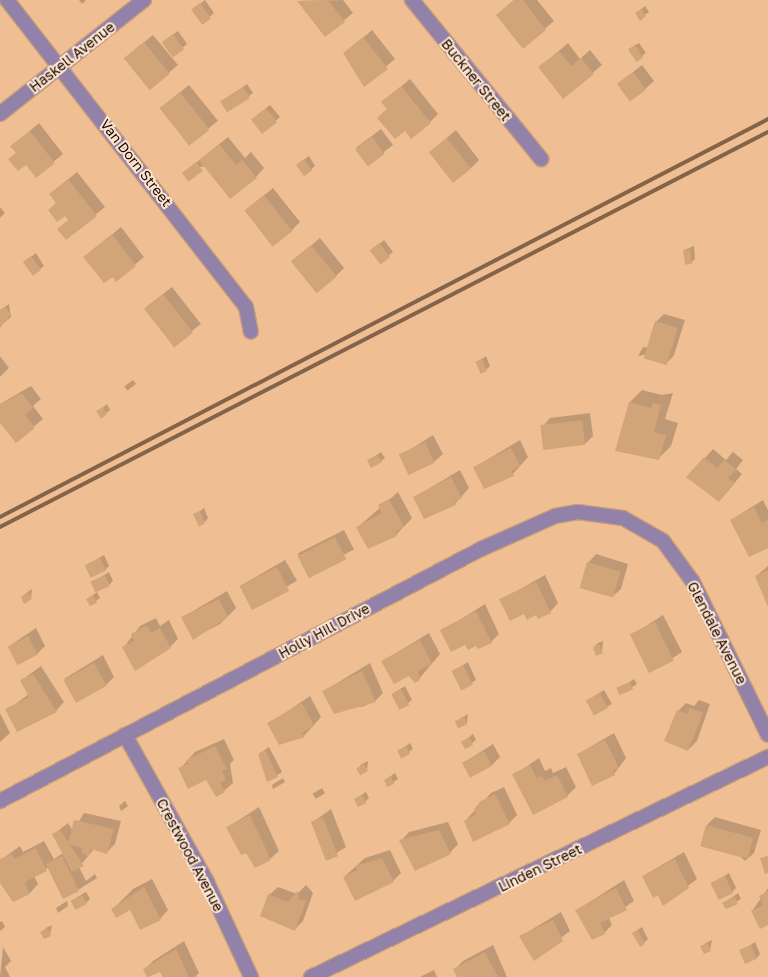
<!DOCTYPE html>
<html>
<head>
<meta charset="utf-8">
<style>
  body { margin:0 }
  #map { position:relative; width:768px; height:977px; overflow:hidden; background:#efbf93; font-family:"Golos Text",sans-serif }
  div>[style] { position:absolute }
  .shadow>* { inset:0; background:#0003; transform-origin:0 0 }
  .building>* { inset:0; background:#d2a479; transform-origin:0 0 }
  .roads { filter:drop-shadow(1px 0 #c89e79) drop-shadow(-1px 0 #c89e79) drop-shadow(0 1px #c89e79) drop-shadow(0 -1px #c89e79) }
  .minor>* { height:14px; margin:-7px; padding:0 7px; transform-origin:7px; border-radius:7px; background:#9282a9 }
  .rail>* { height:4px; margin:-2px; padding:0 2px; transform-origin:2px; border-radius:2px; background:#836349 }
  span { translate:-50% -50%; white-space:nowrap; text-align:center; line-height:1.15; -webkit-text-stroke:4px #fee5cf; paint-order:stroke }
  .street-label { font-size:14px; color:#180800 }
</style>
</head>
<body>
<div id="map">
  <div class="shadow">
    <div style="clip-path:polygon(79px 0,86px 0,82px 4px)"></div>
    <div style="clip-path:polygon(205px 0,214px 13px,202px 23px,196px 7px)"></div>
    <div style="clip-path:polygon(343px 0,353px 13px,326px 35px,299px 1px)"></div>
    <div style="clip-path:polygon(514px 0,537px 0,554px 21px,523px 47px,497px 15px)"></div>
    <div style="clip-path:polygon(645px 6px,649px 12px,645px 15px,640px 10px)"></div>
    <div style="clip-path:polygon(372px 30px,395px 59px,364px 85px,345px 53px)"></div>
    <div style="clip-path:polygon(178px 31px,187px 44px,173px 55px,167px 39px)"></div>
    <div style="clip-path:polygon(153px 35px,178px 65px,149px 89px,134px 50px)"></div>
    <div style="clip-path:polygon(568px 43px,580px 59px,590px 50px,602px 65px,563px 97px,540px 67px)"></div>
    <div style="clip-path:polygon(639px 43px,646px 53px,637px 60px,634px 46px)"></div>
    <div style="clip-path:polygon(642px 65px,654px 81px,645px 89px,618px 84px)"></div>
    <div style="clip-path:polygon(410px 79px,438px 114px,430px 122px,388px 108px,383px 102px)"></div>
    <div style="clip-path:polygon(247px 84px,253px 93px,229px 111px,227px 98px)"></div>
    <div style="left:189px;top:85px;width:46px;height:36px;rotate:51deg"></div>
    <div style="clip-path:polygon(270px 105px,280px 117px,263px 132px,257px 115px)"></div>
    <div style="clip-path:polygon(39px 123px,63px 154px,36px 176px,27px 163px,10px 159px,17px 152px,12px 146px)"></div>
    <div style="left:381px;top:129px;width:20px;height:31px;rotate:53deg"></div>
    <div style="clip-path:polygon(456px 130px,479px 160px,471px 168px,430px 152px)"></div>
    <div style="clip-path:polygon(228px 137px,245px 158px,251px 152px,264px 168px,256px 177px,206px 166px,187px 170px)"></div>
    <div style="clip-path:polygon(309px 156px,315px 166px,304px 175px,297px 165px)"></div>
    <div style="clip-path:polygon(77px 172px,105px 207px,66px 238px,69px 219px,50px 194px)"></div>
    <div style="clip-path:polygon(273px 188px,300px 222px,291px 231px,245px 211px)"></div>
    <div style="clip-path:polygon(0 207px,5px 213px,0 218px)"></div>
    <div style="clip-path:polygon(121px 227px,144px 257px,116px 280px,85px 257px)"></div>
    <div style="clip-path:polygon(320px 238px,344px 268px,336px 276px,292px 262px)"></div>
    <div style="clip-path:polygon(384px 240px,393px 252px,381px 262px,376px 247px)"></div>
    <div style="clip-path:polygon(694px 246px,695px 259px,691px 263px,684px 250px)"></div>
    <div style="clip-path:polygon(36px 253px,44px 266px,40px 269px,28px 259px)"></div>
    <div style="left:172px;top:287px;width:47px;height:33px;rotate:52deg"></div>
    <div style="clip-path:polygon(9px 304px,11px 317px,0 326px,0 310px)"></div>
    <div style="clip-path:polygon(664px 314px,685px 320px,674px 355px,666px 364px,648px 354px,638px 356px,643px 347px,649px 348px,656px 322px)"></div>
    <div style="clip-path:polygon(0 356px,9px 368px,0 377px)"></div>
    <div style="clip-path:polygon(486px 356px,490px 366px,486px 370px,477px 362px)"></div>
    <div style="left:133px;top:380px;width:5px;height:11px;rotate:53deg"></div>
    <div style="clip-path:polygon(31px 386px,41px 399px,33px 406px,43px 419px,16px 441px,0 421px,0 404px)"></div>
    <div style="clip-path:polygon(642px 390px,662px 395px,673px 393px,665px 419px,678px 423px,671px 446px,659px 458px,630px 402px)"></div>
    <div style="clip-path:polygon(107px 404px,110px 410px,106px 413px,102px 408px)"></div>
    <div style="clip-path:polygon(590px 413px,593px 436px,585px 444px,542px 427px,550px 418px)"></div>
    <div style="clip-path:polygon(433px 435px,443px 454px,434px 462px,400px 456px)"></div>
    <div style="clip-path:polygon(520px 440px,528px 457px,513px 474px,475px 467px)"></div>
    <div style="clip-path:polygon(713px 449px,726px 460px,733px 452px,743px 460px,736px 469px,742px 474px,727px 492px,688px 477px)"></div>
    <div style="clip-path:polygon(381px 452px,385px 458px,381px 461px,369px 460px)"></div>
    <div style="clip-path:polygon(460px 470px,469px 488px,455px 504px,415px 497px)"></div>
    <div style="clip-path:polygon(398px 492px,412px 518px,396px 535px,358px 527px)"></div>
    <div style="clip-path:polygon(763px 500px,768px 510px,768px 546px,731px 520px)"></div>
    <div style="clip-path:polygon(204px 508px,208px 518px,205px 522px,195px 515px)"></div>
    <div style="left:344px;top:530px;width:22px;height:52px;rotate:63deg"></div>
    <div style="clip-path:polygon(596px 554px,628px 564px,621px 589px,612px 597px,588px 563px)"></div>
    <div style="clip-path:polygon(104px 555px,109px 566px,105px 570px,85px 566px)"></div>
    <div style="left:285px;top:560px;width:24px;height:52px;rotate:60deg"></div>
    <div style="clip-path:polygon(768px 566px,768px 597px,756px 576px)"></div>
    <div style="clip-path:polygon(109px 572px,113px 581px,109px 585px,93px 582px)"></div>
    <div style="clip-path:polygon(545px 575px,558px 603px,550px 612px,525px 613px,501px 600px)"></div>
    <div style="clip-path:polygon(32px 589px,31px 598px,22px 597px,26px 593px)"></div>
    <div style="clip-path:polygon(227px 591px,236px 608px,220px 624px,193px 638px,183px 617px)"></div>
    <div style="clip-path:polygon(97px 592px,100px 598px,91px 605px,88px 599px)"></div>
    <div style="clip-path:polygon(485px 604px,499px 634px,491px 642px,466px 644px,442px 631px)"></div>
    <div style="clip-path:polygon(663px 615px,682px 652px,651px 672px,632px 635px)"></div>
    <div style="clip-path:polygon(156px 618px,160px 626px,169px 620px,178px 639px,170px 647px,124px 647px,140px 626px)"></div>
    <div style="clip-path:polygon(36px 628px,45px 646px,37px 654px,8px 647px)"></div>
    <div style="clip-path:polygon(429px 633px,440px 654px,419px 679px,383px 661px)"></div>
    <div style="clip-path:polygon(603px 641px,602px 652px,594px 647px,598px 643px)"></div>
    <div style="clip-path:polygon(103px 655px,114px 677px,106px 685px,64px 679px)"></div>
    <div style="clip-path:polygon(468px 662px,476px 680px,462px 689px,454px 671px)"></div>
    <div style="clip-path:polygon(370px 663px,383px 693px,375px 701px,362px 707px,349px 706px,324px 691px)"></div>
    <div style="clip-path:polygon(41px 666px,64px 702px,56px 711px,7px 710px,29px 694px,22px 680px)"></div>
    <div style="clip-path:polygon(634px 679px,637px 684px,621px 694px,619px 689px)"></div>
    <div style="clip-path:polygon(405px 686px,412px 700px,400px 709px,392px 694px)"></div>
    <div style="clip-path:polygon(604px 690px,612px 704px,594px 714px,588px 700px)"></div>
    <div style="clip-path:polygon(310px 696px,321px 717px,304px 736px,269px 724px)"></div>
    <div style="clip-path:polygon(699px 700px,710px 704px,697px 741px,688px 750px,678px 711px,686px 703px,694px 706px)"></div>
    <div style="clip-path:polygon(0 713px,10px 733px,0 742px)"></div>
    <div style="clip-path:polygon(468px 714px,467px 723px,457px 721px,461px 718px)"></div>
    <div style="clip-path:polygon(614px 733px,626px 758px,614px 774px,578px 754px)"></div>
    <div style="clip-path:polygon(473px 734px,476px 740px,466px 748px,463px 742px)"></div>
    <div style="clip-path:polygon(224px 739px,234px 760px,230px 764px,233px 783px,224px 791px,207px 778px,180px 769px,195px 752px)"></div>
    <div style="clip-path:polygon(410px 743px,413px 749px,402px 757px,403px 748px)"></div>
    <div style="clip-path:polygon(493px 744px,500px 757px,492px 765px,463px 763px)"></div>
    <div style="clip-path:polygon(269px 747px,282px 772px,268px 781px,259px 754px)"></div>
    <div style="clip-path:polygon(539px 758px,545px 771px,551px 768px,553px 773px,566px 767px,576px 787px,567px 796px,514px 775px)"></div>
    <div style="clip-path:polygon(368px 761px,367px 770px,358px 768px,362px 764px)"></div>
    <div style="clip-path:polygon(395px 773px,398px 779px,388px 786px,385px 780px)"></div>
    <div style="clip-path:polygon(283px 778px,285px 782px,273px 789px,272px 785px)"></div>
    <div style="clip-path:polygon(504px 787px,517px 815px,509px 823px,465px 821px,491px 793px)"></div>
    <div style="left:322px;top:788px;width:6px;height:11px;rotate:59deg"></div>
    <div style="clip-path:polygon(366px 792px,369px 798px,365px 802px,355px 799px)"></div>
    <div style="clip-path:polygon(125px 801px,128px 806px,121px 811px,119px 806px)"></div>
    <div style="clip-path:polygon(259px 807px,279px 851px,270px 859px,228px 827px)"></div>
    <div style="clip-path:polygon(331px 809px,346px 847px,327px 859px,313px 822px)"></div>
    <div style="clip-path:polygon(84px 813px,121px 821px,115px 844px,107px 852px,94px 849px,79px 867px,86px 881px,95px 874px,97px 878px,78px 890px,49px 867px,34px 876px,38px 884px,30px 893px,14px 901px,0 878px,1px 860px,20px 846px,23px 852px,44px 841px,54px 859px,63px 853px,54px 834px,68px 823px,73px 831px)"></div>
    <div style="clip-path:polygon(715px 817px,761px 830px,754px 853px,745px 861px,707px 825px)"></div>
    <div style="clip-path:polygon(448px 822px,458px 844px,450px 853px,401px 841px,409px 832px)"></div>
    <div style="clip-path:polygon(390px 850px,401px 873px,393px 881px,344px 877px,365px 858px)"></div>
    <div style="clip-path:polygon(684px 852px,697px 879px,664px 904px,643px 876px)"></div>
    <div style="clip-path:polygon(729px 873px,736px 888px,732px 892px,712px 883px)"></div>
    <div style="clip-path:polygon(152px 879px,168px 910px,160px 919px,131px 909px,113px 909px,133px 889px)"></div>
    <div style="clip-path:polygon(624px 880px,634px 901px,609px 918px,612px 925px,604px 933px,577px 910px)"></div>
    <div style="clip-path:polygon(306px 885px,313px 893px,303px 921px,294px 930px,269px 895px,278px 887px,297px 894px)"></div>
    <div style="clip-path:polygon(768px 888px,768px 924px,752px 911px)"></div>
    <div style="clip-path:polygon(86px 892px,90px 899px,86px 903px,71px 901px)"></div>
    <div style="clip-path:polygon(738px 893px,741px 899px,726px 908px,724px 903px)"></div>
    <div style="clip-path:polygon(67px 901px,68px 906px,58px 913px,56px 908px)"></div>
    <div style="clip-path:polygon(561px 912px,570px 931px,534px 959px,521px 936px)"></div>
    <div style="clip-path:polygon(2px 921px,5px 927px,0 931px,0 922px)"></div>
    <div style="clip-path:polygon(52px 925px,50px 935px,42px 932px,46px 928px)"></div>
    <div style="clip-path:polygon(642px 927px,648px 939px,640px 946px,633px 933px)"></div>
    <div style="clip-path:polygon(712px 940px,710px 950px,702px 946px,706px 943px)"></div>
    <div style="clip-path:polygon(184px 941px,199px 973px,195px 977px,164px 977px,161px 971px,148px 977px,145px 969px,153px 961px)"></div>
    <div style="clip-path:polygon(755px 942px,760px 954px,757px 958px,741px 951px)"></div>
    <div style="clip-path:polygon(493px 945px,507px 977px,459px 977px,455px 969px,463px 961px)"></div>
    <div style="clip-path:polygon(3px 947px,11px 961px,5px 967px,10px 977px,0 977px)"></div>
    <div style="clip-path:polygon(434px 970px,437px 977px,420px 977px)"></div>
  </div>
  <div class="building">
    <div style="clip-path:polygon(328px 0,345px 22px,325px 37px,297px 1px)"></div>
    <div style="clip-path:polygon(514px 0,523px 0,546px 30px,523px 49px,496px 15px)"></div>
    <div style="left:200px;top:3px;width:19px;height:11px;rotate:54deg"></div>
    <div style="clip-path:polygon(641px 9px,646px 16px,640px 21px,635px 13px)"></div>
    <div style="left:173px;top:34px;width:19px;height:14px;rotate:54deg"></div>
    <div style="clip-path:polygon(363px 37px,388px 69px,364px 87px,343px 53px)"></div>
    <div style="left:144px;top:42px;width:41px;height:26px;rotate:51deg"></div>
    <div style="left:635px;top:45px;width:15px;height:8px;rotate:58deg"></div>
    <div style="clip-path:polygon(559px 51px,571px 66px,581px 58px,594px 74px,563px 99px,538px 67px)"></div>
    <div style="left:633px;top:72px;width:22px;height:20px;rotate:54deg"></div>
    <div style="clip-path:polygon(401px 86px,431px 123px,411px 139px,405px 131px,395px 139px,377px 118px,387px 109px,381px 102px)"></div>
    <div style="left:243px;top:87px;width:13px;height:27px;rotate:58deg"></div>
    <div style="left:180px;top:92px;width:48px;height:26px;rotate:52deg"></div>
    <div style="left:266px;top:108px;width:18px;height:19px;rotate:52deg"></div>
    <div style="clip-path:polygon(30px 131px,55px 163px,36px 178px,26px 165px,18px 171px,8px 159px,16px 153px,10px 146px)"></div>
    <div style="left:372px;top:137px;width:21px;height:21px;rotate:53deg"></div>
    <div style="left:447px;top:138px;width:39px;height:23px;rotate:52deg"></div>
    <div style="clip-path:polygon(219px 144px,236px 165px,242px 160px,257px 178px,230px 199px,199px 160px)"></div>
    <div style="left:304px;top:159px;width:14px;height:10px;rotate:54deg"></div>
    <div style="left:196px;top:162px;width:11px;height:18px;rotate:52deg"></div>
    <div style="clip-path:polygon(68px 179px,97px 216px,66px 240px,57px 229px,68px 220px,65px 216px,57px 222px,48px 210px,56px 203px,49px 194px)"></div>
    <div style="left:264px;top:195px;width:46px;height:25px;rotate:52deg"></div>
    <div style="clip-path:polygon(112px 234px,136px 266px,116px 282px,113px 277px,104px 283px,83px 257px)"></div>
    <div style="left:379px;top:243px;width:18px;height:12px;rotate:52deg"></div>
    <div style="left:311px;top:245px;width:41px;height:26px;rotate:51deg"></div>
    <div style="left:690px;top:249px;width:15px;height:7px;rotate:82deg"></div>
    <div style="left:31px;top:256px;width:17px;height:10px;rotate:54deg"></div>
    <div style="left:163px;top:294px;width:49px;height:24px;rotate:52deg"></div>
    <div style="clip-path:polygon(5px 307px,11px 314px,0 328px,0 310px)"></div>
    <div style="left:655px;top:321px;width:24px;height:39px;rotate:17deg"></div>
    <div style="left:482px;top:359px;width:13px;height:7px;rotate:67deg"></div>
    <div style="clip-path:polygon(22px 393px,33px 408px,25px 415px,35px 428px,16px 443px,0 423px,0 404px)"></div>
    <div style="clip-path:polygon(629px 402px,651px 408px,653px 403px,661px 405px,654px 432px,666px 435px,659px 460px,615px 451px)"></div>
    <div style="clip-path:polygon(103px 407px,107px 414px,101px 419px,96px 411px)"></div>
    <div style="left:582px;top:420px;width:25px;height:42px;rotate:83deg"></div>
    <div style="left:425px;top:442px;width:23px;height:29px;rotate:65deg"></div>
    <div style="clip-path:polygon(511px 448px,520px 466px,511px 471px,514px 476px,484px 489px,473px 467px)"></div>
    <div style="clip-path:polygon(377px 455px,382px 462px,371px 468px,367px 460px)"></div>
    <div style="clip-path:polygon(704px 457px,717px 468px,724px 460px,736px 469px,728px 478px,735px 483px,719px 502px,686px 477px)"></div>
    <div style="clip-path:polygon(451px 477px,462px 498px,454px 502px,456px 505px,424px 519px,413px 497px)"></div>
    <div style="clip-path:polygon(389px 499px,404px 527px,395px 532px,397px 536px,368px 549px,356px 527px,382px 513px,378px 505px)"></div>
    <div style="clip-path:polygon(754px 507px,762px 523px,768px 520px,768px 548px,749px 557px,730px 520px)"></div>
    <div style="clip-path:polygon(200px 511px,205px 523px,199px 527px,193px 514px)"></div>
    <div style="left:335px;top:537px;width:25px;height:42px;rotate:63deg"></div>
    <div style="left:100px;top:558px;width:14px;height:17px;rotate:65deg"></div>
    <div style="left:587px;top:562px;width:35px;height:27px;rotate:16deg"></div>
    <div style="left:277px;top:567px;width:27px;height:42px;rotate:63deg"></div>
    <div style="clip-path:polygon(768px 570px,768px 607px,755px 576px)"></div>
    <div style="left:105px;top:575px;width:12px;height:16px;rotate:66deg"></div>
    <div style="clip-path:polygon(536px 582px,551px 613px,538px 619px,536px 615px,527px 620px,524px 614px,510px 621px,499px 599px)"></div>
    <div style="clip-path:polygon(28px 592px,32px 599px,24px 604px,21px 597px)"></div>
    <div style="clip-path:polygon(93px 595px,97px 603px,90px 606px,86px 599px)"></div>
    <div style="clip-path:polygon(219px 599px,228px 617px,193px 640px,181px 617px)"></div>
    <div style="clip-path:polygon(476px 611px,492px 643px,478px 649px,476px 646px,468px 650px,465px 645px,451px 652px,440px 630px)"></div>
    <div style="left:655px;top:622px;width:43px;height:28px;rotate:64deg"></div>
    <div style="clip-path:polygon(147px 625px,151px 633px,160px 628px,171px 648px,135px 671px,122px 647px,134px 641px,131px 634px)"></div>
    <div style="left:28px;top:636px;width:21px;height:23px;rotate:62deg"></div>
    <div style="clip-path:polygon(420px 640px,432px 664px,418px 671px,420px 680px,415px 683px,409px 676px,394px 684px,381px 661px)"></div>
    <div style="clip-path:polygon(599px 644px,603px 653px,596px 656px,593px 647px)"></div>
    <div style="left:94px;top:663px;width:26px;height:35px;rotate:61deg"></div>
    <div style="left:463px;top:665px;width:22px;height:13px;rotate:63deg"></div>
    <div style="clip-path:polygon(362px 671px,376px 702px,334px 714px,322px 691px)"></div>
    <div style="clip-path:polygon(33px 674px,57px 712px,17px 732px,5px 709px,29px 697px,20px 680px)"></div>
    <div style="left:630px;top:682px;width:8px;height:15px;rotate:67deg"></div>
    <div style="left:401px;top:689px;width:18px;height:11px;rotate:63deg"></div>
    <div style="left:600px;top:693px;width:17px;height:16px;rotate:62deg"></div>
    <div style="clip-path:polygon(302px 703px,314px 726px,302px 733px,305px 737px,279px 745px,267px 723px)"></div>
    <div style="clip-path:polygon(690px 708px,703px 713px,688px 751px,664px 741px,677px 710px,687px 714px)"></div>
    <div style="left:464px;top:717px;width:8px;height:10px;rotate:67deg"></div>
    <div style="clip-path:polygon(469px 737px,473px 745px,465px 749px,461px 742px)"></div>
    <div style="clip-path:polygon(605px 740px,619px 768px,613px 771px,615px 775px,592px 786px,577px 754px)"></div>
    <div style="clip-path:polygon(215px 746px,227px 769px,222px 771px,226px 780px,220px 783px,225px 792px,216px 797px,206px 780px,188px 789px,178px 768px,188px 764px,186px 760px)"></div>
    <div style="left:406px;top:746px;width:9px;height:10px;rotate:63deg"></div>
    <div style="clip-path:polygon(265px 750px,278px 777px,267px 782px,258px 754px)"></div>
    <div style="left:484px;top:751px;width:17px;height:25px;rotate:62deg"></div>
    <div style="left:364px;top:764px;width:8px;height:9px;rotate:60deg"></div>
    <div style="clip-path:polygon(530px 765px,537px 778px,542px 776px,545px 781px,557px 775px,568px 797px,533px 815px,512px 774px)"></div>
    <div style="clip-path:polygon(391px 776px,394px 784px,387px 787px,384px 780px)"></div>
    <div style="clip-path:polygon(495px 794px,510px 824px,473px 842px,464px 821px,476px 814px,474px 809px,481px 801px)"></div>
    <div style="left:362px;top:795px;width:9px;height:9px;rotate:63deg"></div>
    <div style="clip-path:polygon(250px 815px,271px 860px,255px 868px,246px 853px,241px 855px,226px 827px)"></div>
    <div style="left:323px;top:817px;width:42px;height:13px;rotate:69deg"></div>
    <div style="clip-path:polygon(74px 820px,114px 829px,107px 854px,91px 849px,88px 857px,81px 852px,82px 848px,68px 844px)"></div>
    <div style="left:706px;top:825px;width:49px;height:22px;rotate:15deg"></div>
    <div style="clip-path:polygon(60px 830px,84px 866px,72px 872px,52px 834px)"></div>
    <div style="clip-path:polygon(439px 830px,451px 854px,415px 871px,399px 840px)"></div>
    <div style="clip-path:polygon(36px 848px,47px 871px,25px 882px,30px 894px,13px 902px,0 883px,0 859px,12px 854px,14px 859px)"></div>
    <div style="left:62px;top:856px;width:39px;height:18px;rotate:64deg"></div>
    <div style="clip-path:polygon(768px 856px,768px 873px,765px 874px,760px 858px)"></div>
    <div style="clip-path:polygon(382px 858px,394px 882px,355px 901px,343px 877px,357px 870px,355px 866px)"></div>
    <div style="clip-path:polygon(675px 859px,689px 888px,663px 906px,658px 895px,653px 898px,642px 876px)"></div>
    <div style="left:725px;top:876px;width:19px;height:16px;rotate:65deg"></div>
    <div style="clip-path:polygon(144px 887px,161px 920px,140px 930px,130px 910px,116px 918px,111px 909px)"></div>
    <div style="clip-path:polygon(616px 888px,627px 910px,600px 923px,605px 934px,592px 940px,575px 910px)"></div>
    <div style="clip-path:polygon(298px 891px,299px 899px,306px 901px,295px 931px,260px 916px,268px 894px,288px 902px)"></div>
    <div style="clip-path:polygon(768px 891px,768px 925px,760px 929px,751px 911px,763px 905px,759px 896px)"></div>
    <div style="left:82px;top:895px;width:10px;height:13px;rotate:61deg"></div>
    <div style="clip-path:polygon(734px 896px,738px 904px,726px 909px,722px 903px)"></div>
    <div style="clip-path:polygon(553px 920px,563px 941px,534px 961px,519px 936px)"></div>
    <div style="clip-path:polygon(48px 928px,51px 936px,44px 939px,40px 932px)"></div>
    <div style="clip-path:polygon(638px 930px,645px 944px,640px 947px,632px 933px)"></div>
    <div style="clip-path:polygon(708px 943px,711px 951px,704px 954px,700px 946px)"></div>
    <div style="left:751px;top:945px;width:15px;height:13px;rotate:67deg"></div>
    <div style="clip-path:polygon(176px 949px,189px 977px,163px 977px,160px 972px,147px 977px,143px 969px)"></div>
    <div style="clip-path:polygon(485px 952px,498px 977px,457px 977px,453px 969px)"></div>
  </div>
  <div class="roads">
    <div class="minor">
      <div style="left:7px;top:0;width:389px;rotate:52.1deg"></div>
      <div style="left:246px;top:307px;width:25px;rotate:79deg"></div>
      <div style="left:412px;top:0;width:205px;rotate:50.9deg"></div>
      <div style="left:0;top:114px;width:184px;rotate:-38.4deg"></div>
      <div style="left:125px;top:735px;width:168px;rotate:60.8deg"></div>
      <div style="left:207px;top:882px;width:105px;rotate:65.1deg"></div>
      <div style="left:0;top:801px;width:543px;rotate:-27.65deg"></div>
      <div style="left:481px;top:549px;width:81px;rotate:-24deg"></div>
      <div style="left:555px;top:516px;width:23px;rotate:-10deg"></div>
      <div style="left:578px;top:512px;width:45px;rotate:7.6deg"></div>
      <div style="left:623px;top:518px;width:46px;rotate:29.9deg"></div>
      <div style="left:663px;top:541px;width:51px;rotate:53.8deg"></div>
      <div style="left:693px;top:582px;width:170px;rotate:63.9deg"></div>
      <div style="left:311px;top:977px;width:507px;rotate:-25.71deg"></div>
    </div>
  </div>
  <div class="rail">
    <div style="left:0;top:517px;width:865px;rotate:-27.39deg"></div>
    <div style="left:0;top:527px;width:864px;rotate:-27.22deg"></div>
  </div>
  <div class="street-label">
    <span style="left:72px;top:57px;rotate:-38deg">Haskell Avenue</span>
    <span style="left:476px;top:80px;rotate:51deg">Buckner Street</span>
    <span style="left:136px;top:163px;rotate:52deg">Van Dorn Street</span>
    <span style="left:324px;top:631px;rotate:-28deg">Holly Hill Drive</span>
    <span style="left:717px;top:633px;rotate:63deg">Glendale Avenue</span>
    <span style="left:190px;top:855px;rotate:62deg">Crestwood Avenue</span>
    <span style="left:540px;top:868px;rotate:-26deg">Linden Street</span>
  </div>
</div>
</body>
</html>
